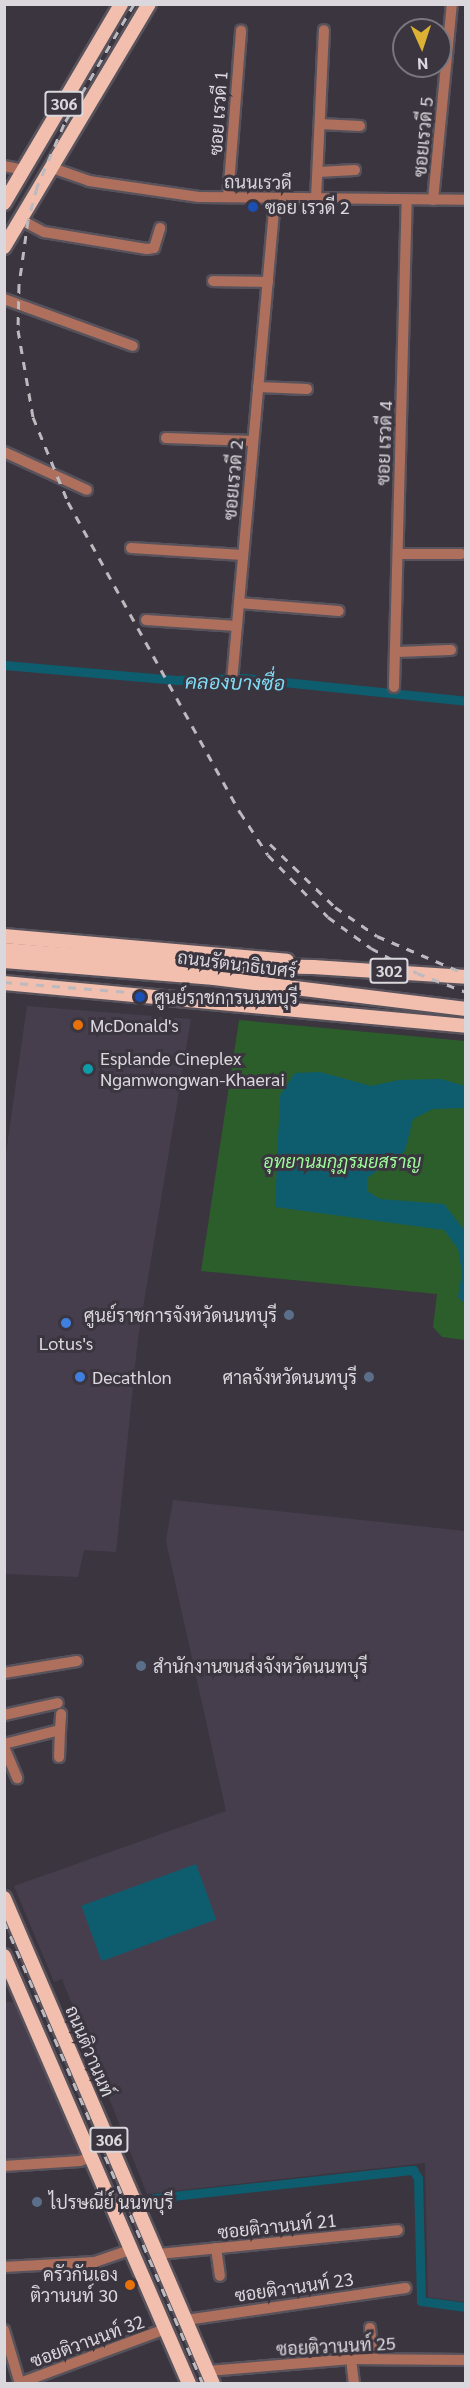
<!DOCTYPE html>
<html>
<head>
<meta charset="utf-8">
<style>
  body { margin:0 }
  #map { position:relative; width:470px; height:2388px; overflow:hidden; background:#3a353f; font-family:Georgia,Sarabun,serif }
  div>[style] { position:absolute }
  .built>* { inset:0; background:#463e4d }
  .green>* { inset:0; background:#2c5e2b }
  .water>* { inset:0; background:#0e5d6f; transform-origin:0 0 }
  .canal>* { height:9px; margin:-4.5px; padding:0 4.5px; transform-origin:4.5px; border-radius:4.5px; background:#0e5d6f }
  .roads { filter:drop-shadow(2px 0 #57525b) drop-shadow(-2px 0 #57525b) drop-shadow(0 2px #57525b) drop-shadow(0 -2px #57525b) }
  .minor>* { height:10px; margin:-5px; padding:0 5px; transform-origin:5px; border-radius:5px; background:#ae705d }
  .major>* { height:14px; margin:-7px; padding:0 7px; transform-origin:7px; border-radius:7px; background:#f2bfae }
  .rail>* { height:3px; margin-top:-1.5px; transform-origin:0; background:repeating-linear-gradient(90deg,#bcb9bf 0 8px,transparent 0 16px) }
  .dots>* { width:16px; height:16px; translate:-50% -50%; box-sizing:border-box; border:3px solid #3a353f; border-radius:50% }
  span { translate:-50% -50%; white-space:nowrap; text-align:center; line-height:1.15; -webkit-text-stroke:6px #3a353f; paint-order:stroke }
  .shield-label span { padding:2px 4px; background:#3a353f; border:2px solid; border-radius:4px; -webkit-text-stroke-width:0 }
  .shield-label { font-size:16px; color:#dad7dd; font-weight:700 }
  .street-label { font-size:18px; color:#dad7dd }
  .poi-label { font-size:18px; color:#dad7dd }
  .left { translate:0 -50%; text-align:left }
  .right { translate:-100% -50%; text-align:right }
  .park-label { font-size:18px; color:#9dfa9b; font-style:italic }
  .water-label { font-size:20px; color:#80dbf4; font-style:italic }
  .frame { position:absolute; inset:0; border:6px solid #dad7dd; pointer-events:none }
  .north { position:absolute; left:392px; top:18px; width:60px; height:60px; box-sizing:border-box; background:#3a353f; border:2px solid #7a767e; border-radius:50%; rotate:177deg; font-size:16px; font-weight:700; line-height:24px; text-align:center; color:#dad7dd }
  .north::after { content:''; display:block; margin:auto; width:21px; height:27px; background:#ddb133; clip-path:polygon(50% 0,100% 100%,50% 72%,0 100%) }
</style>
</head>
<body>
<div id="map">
  <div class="built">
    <div style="clip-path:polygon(27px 1006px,191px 1019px,138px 1338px,116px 1552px,84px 1550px,78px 1577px,5px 1574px,4px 1167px)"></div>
    <div style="clip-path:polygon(173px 1500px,465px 1531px,465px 2302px,428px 2297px,425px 2163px,147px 2194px,62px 1979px,54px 1982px,14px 1886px,226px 1811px,166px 1541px)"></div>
    <div style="clip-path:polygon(5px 2002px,14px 2002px,80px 2155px,5px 2159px)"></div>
  </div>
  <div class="green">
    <div style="clip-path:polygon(239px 1020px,465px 1041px,465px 1340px,442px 1337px,433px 1327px,437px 1294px,201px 1271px)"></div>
  </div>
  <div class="water">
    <div style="clip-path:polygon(320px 1072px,371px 1086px,399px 1080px,441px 1079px,465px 1086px,465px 1108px,433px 1109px,413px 1119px,405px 1151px,367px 1178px,367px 1191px,380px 1199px,444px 1204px,465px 1231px,465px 1304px,458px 1297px,462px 1273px,458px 1249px,444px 1230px,275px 1207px,280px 1095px,295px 1073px)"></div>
    <div style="left:196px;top:1864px;width:59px;height:122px;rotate:70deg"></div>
  </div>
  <div class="canal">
    <div style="left:4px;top:665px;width:173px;rotate:5deg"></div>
    <div style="left:176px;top:680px;width:69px;rotate:-1.7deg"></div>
    <div style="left:245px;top:678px;width:222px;rotate:5.9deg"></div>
    <div style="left:154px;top:2198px;width:261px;rotate:-6.2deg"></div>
    <div style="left:413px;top:2170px;width:9px;rotate:58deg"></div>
    <div style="left:418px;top:2178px;width:123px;rotate:88.6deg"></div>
    <div style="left:421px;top:2301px;width:45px;rotate:7.6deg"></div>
  </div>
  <div class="roads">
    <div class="minor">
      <div style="left:320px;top:124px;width:40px;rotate:2.9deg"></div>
      <div style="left:4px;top:166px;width:20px;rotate:11deg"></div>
      <div style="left:52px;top:168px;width:39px;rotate:19deg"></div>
      <div style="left:89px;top:181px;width:111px;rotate:8.3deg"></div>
      <div style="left:199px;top:197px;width:267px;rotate:0.6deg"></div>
      <div style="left:318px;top:172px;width:37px;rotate:-3deg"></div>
      <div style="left:228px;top:197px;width:167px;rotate:-85.5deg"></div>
      <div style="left:316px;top:199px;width:169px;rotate:-87.3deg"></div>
      <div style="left:433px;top:200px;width:197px;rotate:-84.5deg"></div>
      <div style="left:21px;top:220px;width:26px;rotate:28deg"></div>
      <div style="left:44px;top:232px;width:104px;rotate:9.4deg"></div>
      <div style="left:147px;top:249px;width:7px;rotate:-8deg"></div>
      <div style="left:154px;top:248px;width:21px;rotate:-73deg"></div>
      <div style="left:213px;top:281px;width:55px;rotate:1deg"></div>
      <div style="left:4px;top:299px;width:137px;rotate:20deg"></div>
      <div style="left:258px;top:387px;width:49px;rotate:2.3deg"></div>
      <div style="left:166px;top:438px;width:87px;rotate:2deg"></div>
      <div style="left:4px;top:452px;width:91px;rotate:24.6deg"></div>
      <div style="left:131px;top:548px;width:112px;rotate:3.6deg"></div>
      <div style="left:398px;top:554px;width:63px"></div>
      <div style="left:239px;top:603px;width:100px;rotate:4.6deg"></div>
      <div style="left:146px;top:620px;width:91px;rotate:3.8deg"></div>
      <div style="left:395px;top:652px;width:56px;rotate:-2deg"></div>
      <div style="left:232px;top:681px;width:484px;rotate:-84.9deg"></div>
      <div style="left:394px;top:687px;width:487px;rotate:-88.5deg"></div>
      <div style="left:4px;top:1673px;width:74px;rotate:-9.3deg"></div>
      <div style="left:4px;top:1715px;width:55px;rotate:-12.5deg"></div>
      <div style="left:60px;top:1730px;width:16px;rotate:-86deg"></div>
      <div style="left:4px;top:1744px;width:58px;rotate:-14deg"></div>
      <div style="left:60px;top:1730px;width:27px;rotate:92deg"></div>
      <div style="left:4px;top:1747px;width:34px;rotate:67deg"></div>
      <div style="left:4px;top:2166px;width:76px;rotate:-3.8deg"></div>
      <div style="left:80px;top:2161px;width:12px;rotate:-20deg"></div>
      <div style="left:216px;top:2248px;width:28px;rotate:82deg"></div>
      <div style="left:159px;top:2254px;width:240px;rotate:-5.7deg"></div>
      <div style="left:4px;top:2267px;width:91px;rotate:-3.1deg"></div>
      <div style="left:95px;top:2262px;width:39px;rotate:-19deg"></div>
      <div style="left:186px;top:2320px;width:222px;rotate:-8.3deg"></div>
      <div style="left:370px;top:2328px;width:31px;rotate:84deg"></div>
      <div style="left:4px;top:2330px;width:56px;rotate:73.5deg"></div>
      <div style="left:351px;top:2359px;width:25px;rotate:83deg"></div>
      <div style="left:208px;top:2371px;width:144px;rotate:-4.8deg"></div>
      <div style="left:351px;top:2359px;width:115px;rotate:0.5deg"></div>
      <div style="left:20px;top:2383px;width:155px;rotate:-20.4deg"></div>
    </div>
    <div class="major">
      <div style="left:4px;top:203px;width:231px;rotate:-59.5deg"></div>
      <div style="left:4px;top:247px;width:283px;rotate:-59.2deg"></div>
      <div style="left:4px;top:936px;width:284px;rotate:5deg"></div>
      <div style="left:4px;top:950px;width:187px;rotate:4.6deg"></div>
      <div style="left:190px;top:965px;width:123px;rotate:0.9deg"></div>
      <div style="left:313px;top:967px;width:153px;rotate:3.7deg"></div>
      <div style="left:4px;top:961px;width:211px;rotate:4.6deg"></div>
      <div style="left:214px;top:978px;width:254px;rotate:7deg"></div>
      <div style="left:4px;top:983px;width:464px;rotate:5.3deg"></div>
      <div style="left:4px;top:1898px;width:529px;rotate:66.73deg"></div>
      <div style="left:4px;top:1956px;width:466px;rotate:66.6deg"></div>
    </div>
  </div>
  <div class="rail">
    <div style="left:134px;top:4px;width:139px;rotate:120.3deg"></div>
    <div style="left:64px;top:124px;width:69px;rotate:113.2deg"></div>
    <div style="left:37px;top:187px;width:34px;rotate:105deg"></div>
    <div style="left:28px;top:220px;width:66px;rotate:97.9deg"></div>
    <div style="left:19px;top:285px;width:45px;rotate:91.3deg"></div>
    <div style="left:18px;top:330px;width:88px;rotate:80.2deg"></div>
    <div style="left:33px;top:417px;width:92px;rotate:67.6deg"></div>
    <div style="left:68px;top:502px;width:355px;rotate:61deg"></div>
    <div style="left:240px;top:812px;width:51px;rotate:56.9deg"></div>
    <div style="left:268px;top:855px;width:86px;rotate:45.9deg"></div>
    <div style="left:328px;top:917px;width:53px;rotate:35.8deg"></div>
    <div style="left:371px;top:948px;width:52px;rotate:28.5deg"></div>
    <div style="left:417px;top:973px;width:53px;rotate:21.2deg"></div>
    <div style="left:270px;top:844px;width:91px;rotate:44.1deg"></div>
    <div style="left:335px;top:907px;width:51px;rotate:34.6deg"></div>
    <div style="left:377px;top:936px;width:97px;rotate:23.1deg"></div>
    <div style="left:4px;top:982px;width:137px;rotate:4.6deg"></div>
    <div style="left:4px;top:1921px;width:504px;rotate:66.74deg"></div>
  </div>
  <div class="dots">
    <div style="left:253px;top:207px;background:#1a4fb4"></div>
    <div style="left:140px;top:997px;background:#1a4fb4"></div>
    <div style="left:78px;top:1025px;background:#e8710a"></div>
    <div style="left:88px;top:1069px;background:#0f9aa8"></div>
    <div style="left:289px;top:1315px;background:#5c6f8a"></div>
    <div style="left:66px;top:1323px;background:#3f7fe0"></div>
    <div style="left:80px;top:1377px;background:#3f7fe0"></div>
    <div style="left:369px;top:1377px;background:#5c6f8a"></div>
    <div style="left:141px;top:1666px;background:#5c6f8a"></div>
    <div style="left:37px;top:2202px;background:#5c6f8a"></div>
    <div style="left:130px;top:2285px;background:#e8710a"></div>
  </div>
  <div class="shield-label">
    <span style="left:64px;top:104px">306</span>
    <span style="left:389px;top:971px">302</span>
    <span style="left:109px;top:2140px">306</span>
  </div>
  <div class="street-label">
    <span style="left:218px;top:113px;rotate:-86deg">ซอย เรวดี 1</span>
    <span style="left:423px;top:137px;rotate:-85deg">ซอยเรวดี 5</span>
    <span style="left:258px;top:182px;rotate:1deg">ถนนเรวดี</span>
    <span style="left:384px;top:443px;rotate:-88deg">ซอย เรวดี 4</span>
    <span style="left:233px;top:480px;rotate:-85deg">ซอยเรวดี 2</span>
    <span style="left:237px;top:964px;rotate:7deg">ถนนรัตนาธิเบศร์</span>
    <span style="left:90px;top:2051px;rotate:67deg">ถนนติวานนท์</span>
    <span style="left:277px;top:2226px;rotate:-6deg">ซอยติวานนท์ 21</span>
    <span style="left:294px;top:2287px;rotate:-8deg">ซอยติวานนท์ 23</span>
    <span style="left:87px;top:2341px;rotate:-20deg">ซอยติวานนท์ 32</span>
    <span style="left:336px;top:2346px;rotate:-3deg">ซอยติวานนท์ 25</span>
  </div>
  <div class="poi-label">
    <span class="left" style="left:265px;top:207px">ซอย เรวดี 2</span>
    <span class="left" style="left:154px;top:997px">ศูนย์ราชการนนทบุรี</span>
    <span class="left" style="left:90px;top:1025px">McDonald's</span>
    <span class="left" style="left:100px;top:1069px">Esplande Cineplex<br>Ngamwongwan-Khaerai</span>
    <span class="right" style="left:277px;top:1315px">ศูนย์ราชการจังหวัดนนทบุรี</span>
    <span style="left:66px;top:1343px">Lotus's</span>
    <span class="left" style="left:92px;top:1377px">Decathlon</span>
    <span class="right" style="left:357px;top:1377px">ศาลจังหวัดนนทบุรี</span>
    <span class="left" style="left:153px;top:1666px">สำนักงานขนส่งจังหวัดนนทบุรี</span>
    <span class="left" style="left:49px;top:2202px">ไปรษณีย์ นนทบุรี</span>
    <span class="right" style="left:118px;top:2285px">ครัวกันเอง<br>ติวานนท์ 30</span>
  </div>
  <div class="park-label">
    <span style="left:342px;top:1161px">อุทยานมกุฎรมยสราญ</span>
  </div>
  <div class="water-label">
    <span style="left:235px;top:682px;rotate:1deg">คลองบางซื่อ</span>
  </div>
  <div class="frame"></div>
  <div class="north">N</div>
</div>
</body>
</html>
